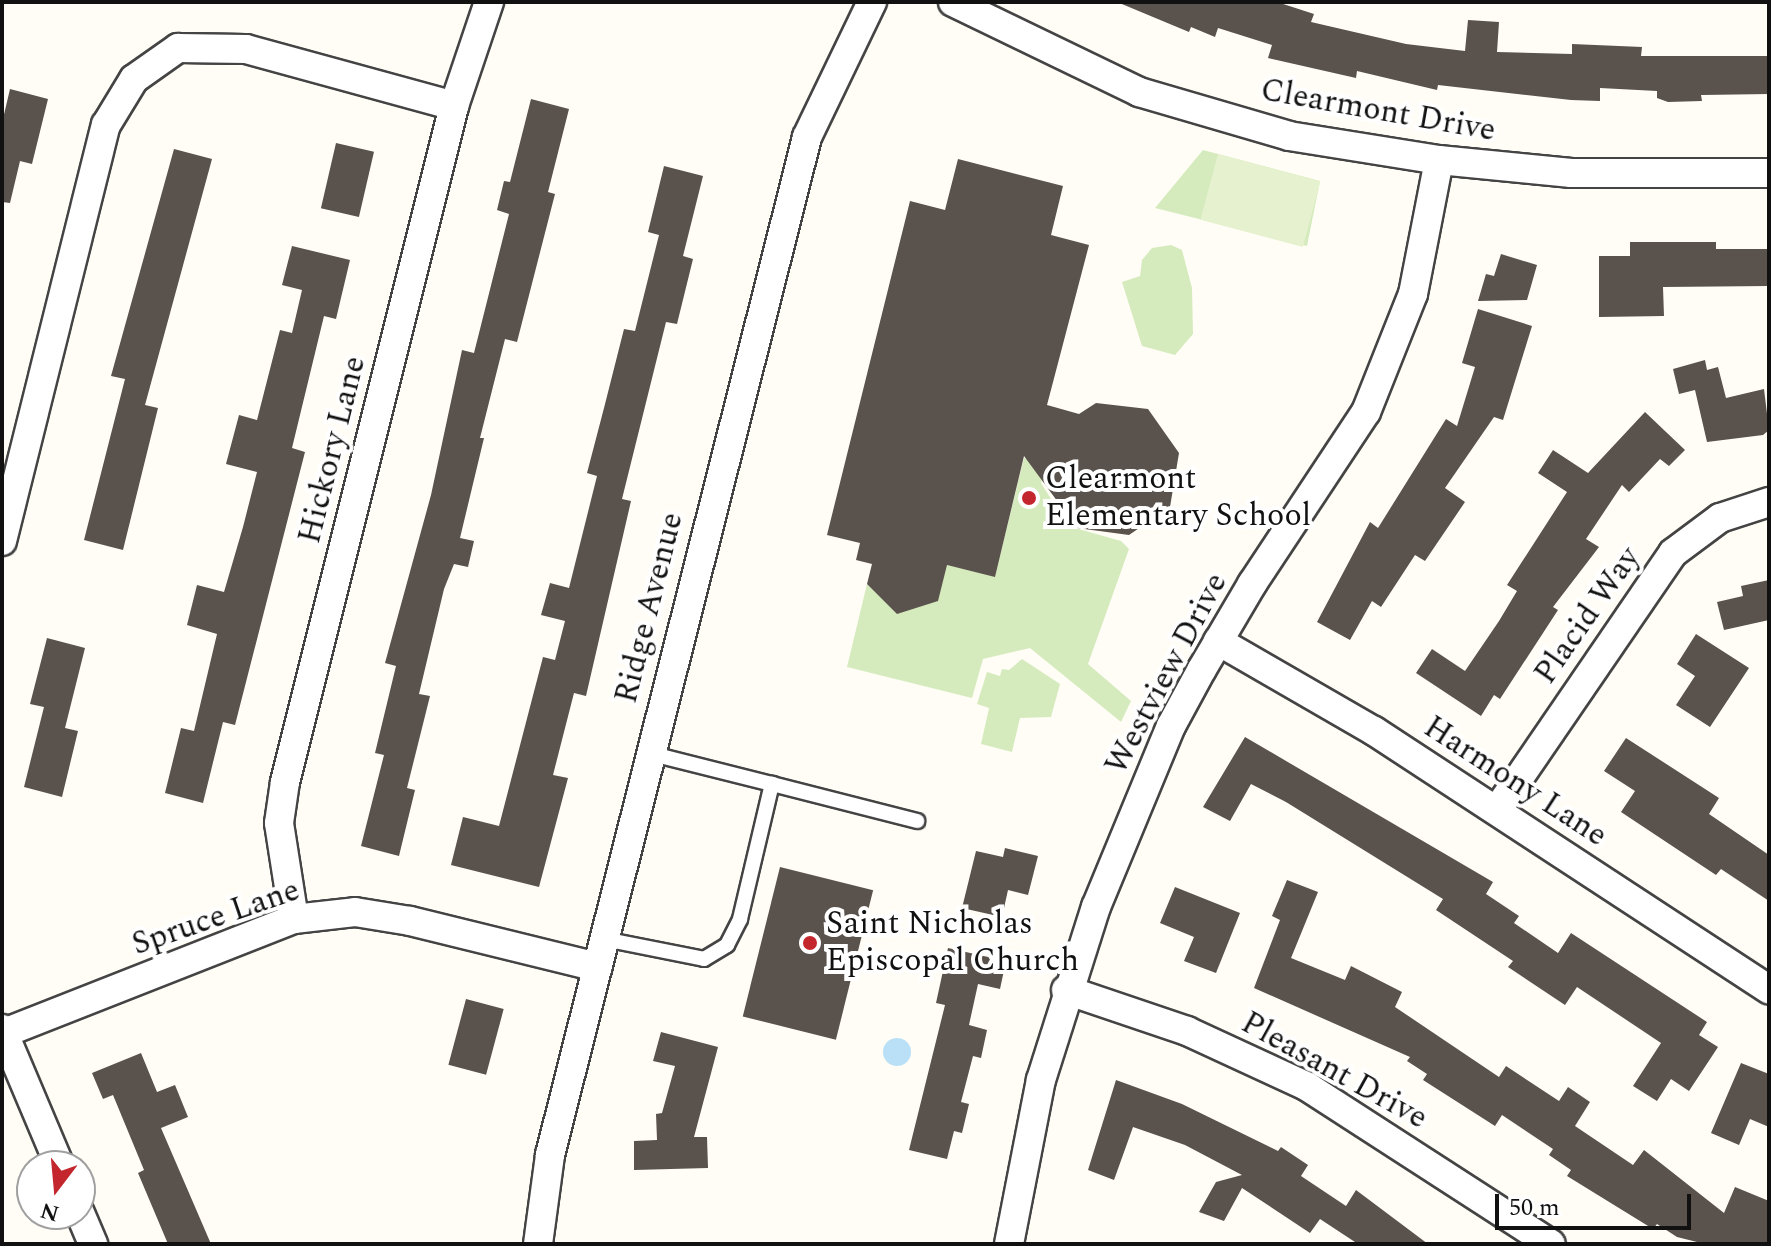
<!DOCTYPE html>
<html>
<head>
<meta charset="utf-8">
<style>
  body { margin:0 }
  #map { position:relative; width:1771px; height:1246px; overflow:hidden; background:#fffdf5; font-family:Spectral,serif }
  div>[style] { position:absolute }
  .green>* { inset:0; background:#d5ebbd }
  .pitch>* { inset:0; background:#e6f2cf; transform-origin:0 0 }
  .water>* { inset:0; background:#b9e0f7 }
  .round { border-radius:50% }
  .building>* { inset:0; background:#5a524d; transform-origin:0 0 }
  .roads { filter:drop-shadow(2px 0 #444) drop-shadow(-2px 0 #444) drop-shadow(0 2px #444) drop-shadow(0 -2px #444) }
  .lane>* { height:14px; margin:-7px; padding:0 7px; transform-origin:7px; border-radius:7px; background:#fff }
  .street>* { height:28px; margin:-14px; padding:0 14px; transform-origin:14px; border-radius:14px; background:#fff }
  .dots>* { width:22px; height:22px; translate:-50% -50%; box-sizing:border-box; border:4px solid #fff; border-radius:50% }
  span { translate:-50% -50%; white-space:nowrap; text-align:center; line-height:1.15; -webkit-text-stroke:8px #fff; paint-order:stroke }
  .street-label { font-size:32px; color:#111 }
  .poi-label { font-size:32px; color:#111 }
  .left { translate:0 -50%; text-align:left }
  .frame { position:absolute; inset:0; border:4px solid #111; pointer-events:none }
  .north { position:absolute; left:16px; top:1150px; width:80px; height:80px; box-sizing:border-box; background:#fff; border:2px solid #a0a0a0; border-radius:50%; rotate:196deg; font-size:22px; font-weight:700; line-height:32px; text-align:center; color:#111 }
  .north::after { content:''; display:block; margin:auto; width:28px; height:36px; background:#c4262e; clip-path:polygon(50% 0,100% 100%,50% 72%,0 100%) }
  .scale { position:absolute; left:1495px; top:1194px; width:196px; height:36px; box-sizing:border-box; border:4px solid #111; border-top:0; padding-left:10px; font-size:24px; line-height:28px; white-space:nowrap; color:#111; -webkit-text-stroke:6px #fff; paint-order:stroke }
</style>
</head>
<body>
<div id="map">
  <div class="green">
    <div style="clip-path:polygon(1203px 150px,1320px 181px,1307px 246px,1155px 208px)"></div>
    <div style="clip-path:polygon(1171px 245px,1182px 250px,1192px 288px,1193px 334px,1175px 355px,1142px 346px,1122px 282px,1140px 276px,1142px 260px,1152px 248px)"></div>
    <div style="clip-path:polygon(1024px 458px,1045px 463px,1041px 483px,1068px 526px,1121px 541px,1129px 549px,1088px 664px,1131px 701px,1121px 722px,1030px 648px,983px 659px,972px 698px,847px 667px,867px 584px,897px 613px,947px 565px,995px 576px)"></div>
    <div style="clip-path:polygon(1022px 659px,1060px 684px,1051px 717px,1020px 718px,1012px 752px,981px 744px,989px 708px,977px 704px,987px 672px,1000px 676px,1002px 669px,1009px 670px)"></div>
  </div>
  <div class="pitch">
    <div style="left:1218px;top:154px;width:106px;height:68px;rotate:15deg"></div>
  </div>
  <div class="water">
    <div class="round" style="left:883px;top:1038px;width:28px;height:28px"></div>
  </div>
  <div class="building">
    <div style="clip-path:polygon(1117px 2px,1277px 2px,1314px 14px,1311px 22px,1406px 44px,1465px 51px,1468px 20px,1499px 22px,1497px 52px,1572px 54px,1572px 44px,1642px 47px,1641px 56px,1769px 56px,1769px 94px,1701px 95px,1702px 101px,1668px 102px,1657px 98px,1657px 91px,1600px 88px,1600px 101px,1571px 100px,1438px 85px,1437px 90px,1357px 71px,1356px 78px,1268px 58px,1272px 45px,1218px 28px,1215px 37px,1191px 27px,1189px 32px)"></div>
    <div style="clip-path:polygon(10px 89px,48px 99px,32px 164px,20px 161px,10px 203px,2px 202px,2px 123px)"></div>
    <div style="clip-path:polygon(531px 99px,569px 109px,548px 192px,555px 194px,517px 342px,505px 339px,480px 438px,484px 438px,460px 538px,474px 541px,468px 567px,454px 564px,444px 589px,419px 694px,430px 696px,407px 788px,415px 790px,399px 856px,361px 846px,384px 755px,375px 753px,396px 666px,385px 663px,431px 495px,462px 350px,474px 353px,509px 214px,497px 210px,504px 181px,510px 182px)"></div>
    <div style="left:336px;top:143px;width:39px;height:67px;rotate:13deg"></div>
    <div style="clip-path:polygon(174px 149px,212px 159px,145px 405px,158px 408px,123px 550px,84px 540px,125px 379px,111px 376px)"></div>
    <div style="clip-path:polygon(958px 159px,1063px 186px,1051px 235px,1089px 245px,1047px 405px,1079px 414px,1096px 403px,1148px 409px,1179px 453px,1170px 507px,1129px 535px,1077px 528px,1024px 456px,995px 577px,947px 565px,938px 601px,897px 614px,867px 584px,872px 564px,856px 560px,860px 543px,827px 535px,910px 201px,945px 210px)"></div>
    <div style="clip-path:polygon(664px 166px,703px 176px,683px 256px,693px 259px,677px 324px,666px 322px,622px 499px,631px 501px,586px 696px,574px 693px,553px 775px,568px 778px,539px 887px,451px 865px,463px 817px,499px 826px,543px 657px,555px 660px,565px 621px,541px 615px,550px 583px,569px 588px,597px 476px,587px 473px,604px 408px,624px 329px,635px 331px,659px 235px,648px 232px)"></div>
    <div style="clip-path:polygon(1630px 242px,1716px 242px,1716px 249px,1769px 249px,1769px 286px,1663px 287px,1664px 316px,1599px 317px,1599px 256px,1630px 256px)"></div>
    <div style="clip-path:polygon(292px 246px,350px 260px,336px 319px,324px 316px,292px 448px,305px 452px,235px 725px,223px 722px,203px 803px,165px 793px,181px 728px,194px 731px,217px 634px,187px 625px,197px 585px,224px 592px,243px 527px,257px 472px,226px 464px,239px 415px,257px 420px,280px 330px,292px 333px,302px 290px,282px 285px)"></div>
    <div style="clip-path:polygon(1501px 254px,1537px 265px,1527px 300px,1478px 301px,1486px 274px,1494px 276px)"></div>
    <div style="clip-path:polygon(1478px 309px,1532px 326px,1503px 420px,1494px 417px,1445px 488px,1465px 502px,1425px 561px,1415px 555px,1381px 607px,1372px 601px,1350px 640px,1317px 622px,1370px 522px,1378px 528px,1446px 419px,1457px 426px,1475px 367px,1462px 363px)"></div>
    <div style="clip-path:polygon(1705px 360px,1707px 370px,1718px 367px,1726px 398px,1764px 389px,1769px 430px,1763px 435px,1707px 442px,1695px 390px,1679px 394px,1673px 369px)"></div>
    <div style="clip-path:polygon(1645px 412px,1685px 450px,1669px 466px,1660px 459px,1629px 492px,1622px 485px,1586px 539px,1599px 547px,1553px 607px,1558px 610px,1500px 699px,1494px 695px,1481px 716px,1416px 673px,1432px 649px,1465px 671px,1499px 621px,1517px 591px,1507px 585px,1567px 492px,1538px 473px,1553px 450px,1588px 473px)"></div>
    <div style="clip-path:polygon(1769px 580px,1769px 620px,1724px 630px,1717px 602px,1743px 596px,1741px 586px)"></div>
    <div style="clip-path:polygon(1696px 634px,1749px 668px,1710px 727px,1676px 705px,1695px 676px,1677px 664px)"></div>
    <div style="clip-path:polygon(47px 638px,85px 648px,65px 728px,78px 731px,62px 797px,24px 787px,44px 707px,30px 704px)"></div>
    <div style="clip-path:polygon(1245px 737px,1493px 882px,1486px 894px,1519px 916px,1514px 923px,1558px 953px,1571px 933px,1707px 1022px,1699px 1035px,1718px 1047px,1689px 1091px,1671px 1079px,1657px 1101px,1633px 1086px,1661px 1043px,1577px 987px,1565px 1005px,1508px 967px,1513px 961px,1436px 910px,1443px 899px,1286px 802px,1251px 784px,1230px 821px,1203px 807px)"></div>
    <div style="clip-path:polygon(1626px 738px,1719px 798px,1709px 814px,1769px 855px,1769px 901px,1721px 869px,1716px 875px,1621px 812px,1635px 791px,1604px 771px)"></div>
    <div style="clip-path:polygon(1005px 848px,1038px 856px,1028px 895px,1008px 890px,1002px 917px,962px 908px,976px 851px,1003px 857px)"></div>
    <div style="left:780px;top:867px;width:96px;height:154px;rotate:14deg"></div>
    <div style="clip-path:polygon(1287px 880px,1318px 892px,1291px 958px,1345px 980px,1351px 966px,1402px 992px,1395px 1007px,1499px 1077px,1506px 1066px,1559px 1101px,1568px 1087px,1590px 1102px,1575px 1126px,1633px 1165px,1644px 1150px,1724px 1213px,1735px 1187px,1769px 1201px,1769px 1244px,1705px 1244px,1677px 1237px,1657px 1224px,1653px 1229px,1567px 1176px,1571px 1170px,1549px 1155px,1553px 1149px,1502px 1115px,1495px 1126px,1423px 1080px,1427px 1074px,1407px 1061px,1410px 1057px,1254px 988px,1280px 920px,1272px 916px)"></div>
    <div style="clip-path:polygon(1175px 887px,1240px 913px,1216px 973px,1184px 961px,1194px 937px,1160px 923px)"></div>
    <div style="clip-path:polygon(948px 948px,1006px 961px,1000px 989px,978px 984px,969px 1025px,987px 1030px,981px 1058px,973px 1056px,961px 1102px,969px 1104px,962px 1133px,954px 1131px,947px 1159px,909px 1150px,945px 1005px,936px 1003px)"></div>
    <div style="left:466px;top:999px;width:39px;height:68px;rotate:15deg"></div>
    <div style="clip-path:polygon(661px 1032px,718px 1047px,694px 1137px,707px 1137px,708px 1168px,634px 1170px,634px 1141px,657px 1140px,656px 1114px,662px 1113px,675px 1066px,653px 1061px)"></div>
    <div style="clip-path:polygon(141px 1053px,157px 1092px,175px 1085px,188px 1117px,161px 1128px,211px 1244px,168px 1244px,138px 1173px,144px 1170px,113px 1095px,103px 1099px,92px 1073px)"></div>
    <div style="clip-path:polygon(1741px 1063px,1769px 1074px,1769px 1127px,1750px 1119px,1739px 1145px,1711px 1133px)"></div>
    <div style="clip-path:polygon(1116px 1080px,1182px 1104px,1278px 1151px,1281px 1147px,1308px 1165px,1301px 1176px,1346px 1206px,1356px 1190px,1428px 1244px,1358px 1244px,1320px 1219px,1310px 1233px,1242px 1188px,1224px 1221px,1199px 1212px,1216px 1182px,1242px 1175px,1185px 1145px,1133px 1127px,1114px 1180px,1088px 1170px)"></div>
  </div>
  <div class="roads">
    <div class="lane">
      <div style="left:772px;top:784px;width:150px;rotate:14.3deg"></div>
      <div style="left:604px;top:939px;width:102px;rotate:11.3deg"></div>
      <div style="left:704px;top:959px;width:27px;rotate:-31deg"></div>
      <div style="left:727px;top:945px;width:29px;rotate:-63deg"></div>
      <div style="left:740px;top:919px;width:139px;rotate:-76.7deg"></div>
      <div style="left:772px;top:784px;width:127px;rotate:-165.9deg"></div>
    </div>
    <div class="street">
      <div style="left:953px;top:2px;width:207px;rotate:25.8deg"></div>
      <div style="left:1139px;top:92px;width:156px;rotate:16.3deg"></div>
      <div style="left:1289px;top:136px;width:152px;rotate:9.1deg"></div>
      <div style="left:1439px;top:160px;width:133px;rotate:5.6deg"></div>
      <div style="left:1571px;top:173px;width:198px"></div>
      <div style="left:2px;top:541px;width:429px;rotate:-76deg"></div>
      <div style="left:106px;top:125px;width:54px;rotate:-58.7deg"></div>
      <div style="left:134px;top:79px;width:54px;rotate:-35.2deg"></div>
      <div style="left:178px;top:48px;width:68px;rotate:0.8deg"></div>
      <div style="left:246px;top:49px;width:216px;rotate:15.3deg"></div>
      <div style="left:1218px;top:641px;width:180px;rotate:30deg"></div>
      <div style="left:1374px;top:731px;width:472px;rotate:33.2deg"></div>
      <div style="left:1497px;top:810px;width:311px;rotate:-55.6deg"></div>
      <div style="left:1673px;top:553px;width:59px;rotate:-36.7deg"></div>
      <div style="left:1720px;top:518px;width:52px;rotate:-18.1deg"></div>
      <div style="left:294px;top:919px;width:97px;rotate:-98.9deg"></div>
      <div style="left:279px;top:823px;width:41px;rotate:-81.7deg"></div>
      <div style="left:285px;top:782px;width:697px;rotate:-75.96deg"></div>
      <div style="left:454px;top:106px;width:110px;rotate:-71.4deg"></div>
      <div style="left:1066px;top:990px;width:128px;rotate:18.7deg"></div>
      <div style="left:1187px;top:1031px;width:133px;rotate:24.8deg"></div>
      <div style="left:1308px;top:1087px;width:289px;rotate:32.9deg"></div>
      <div style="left:2px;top:1029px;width:149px;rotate:67.1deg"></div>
      <div style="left:4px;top:1033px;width:312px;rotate:-21.5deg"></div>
      <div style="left:294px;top:919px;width:61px;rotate:-6.5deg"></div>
      <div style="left:355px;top:912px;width:56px;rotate:9.3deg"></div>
      <div style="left:410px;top:921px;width:193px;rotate:13.8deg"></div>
      <div style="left:80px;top:1213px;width:34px;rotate:67deg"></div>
      <div style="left:538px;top:1244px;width:90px;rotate:-82.3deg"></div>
      <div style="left:550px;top:1155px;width:1050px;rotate:-75.83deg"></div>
      <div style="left:807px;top:137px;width:150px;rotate:-64.3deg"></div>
      <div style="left:1009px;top:1244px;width:167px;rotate:-79deg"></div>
      <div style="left:1041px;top:1080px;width:182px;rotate:-72.4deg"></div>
      <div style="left:1096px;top:907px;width:196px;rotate:-67.5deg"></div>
      <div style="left:1171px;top:726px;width:65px;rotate:-61.5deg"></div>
      <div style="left:1202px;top:669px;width:99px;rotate:-59.5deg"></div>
      <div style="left:1252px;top:584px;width:206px;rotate:-56.5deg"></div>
      <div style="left:1366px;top:412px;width:127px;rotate:-68.3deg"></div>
      <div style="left:1413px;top:294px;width:136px;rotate:-79deg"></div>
    </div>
  </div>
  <div class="dots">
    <div style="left:1029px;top:498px;background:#c4262e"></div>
    <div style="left:810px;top:943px;background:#c4262e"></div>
  </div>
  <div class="street-label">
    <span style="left:1378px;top:111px;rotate:10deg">Clearmont Drive</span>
    <span style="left:333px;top:450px;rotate:-76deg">Hickory Lane</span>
    <span style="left:650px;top:608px;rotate:-76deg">Ridge Avenue</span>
    <span style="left:1588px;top:616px;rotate:-55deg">Placid Way</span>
    <span style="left:1167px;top:674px;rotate:-62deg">Westview Drive</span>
    <span style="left:1515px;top:782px;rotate:33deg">Harmony Lane</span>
    <span style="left:216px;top:918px;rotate:-19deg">Spruce Lane</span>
    <span style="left:1334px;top:1071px;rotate:29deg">Pleasant Drive</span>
  </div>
  <div class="poi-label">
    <span class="left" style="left:1045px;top:498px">Clearmont<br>Elementary School</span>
    <span class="left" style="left:826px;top:943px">Saint Nicholas<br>Episcopal Church</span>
  </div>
  <div class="frame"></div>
  <div class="north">N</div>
  <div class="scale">50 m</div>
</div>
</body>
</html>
